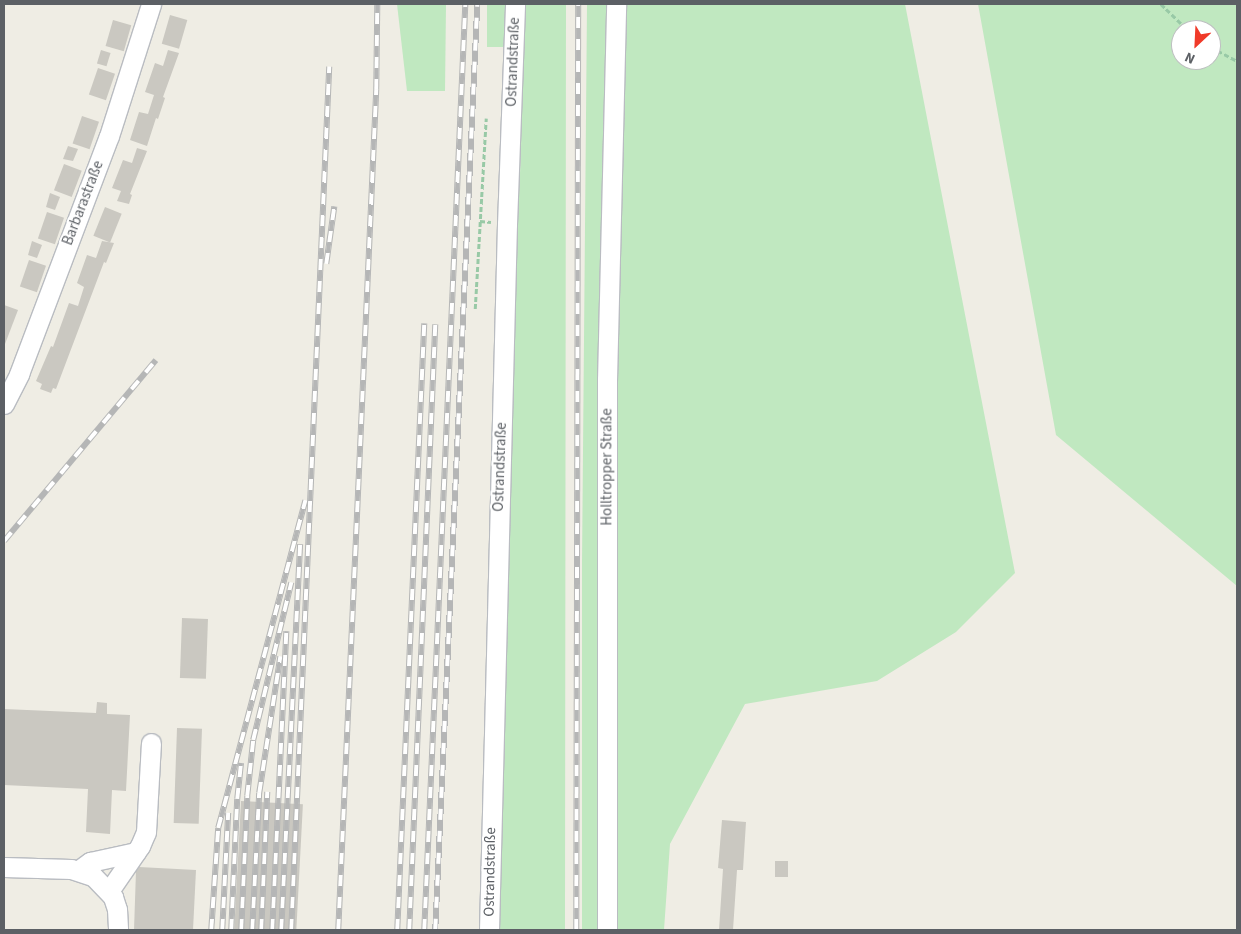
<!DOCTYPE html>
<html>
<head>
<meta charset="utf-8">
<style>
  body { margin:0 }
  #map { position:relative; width:1241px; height:934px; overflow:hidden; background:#efede4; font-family:"Source Sans 3",sans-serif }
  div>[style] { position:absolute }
  .green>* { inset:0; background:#c0e8c0; transform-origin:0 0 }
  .building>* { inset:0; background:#cac8c1; transform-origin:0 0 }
  .path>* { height:2.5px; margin-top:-1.25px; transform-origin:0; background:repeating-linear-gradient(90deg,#98c9a6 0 5px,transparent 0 7.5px) }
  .roads { filter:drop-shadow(1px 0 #b9bcc1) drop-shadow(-1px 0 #b9bcc1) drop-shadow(0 1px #b9bcc1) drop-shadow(0 -1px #b9bcc1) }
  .minor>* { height:19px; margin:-9.5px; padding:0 9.5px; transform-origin:9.5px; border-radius:9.5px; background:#fff }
  .rail>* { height:5.5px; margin-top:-2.75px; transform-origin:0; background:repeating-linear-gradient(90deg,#fff 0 11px,#b5b6b6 0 22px); box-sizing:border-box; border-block:1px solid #b5b6b6 }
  span { translate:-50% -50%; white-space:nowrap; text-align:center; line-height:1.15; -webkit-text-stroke:4px #fff; paint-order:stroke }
  .street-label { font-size:15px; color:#5c6065 }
  .frame { position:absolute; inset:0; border:5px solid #5c6065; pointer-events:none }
  .north { position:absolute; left:1171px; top:20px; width:50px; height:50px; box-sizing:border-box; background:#fff; border:1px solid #bebfc1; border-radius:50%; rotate:205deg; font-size:14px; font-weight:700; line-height:20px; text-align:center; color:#5c6065 }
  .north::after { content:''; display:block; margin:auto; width:18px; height:22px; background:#f03a29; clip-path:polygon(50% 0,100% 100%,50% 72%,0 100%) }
</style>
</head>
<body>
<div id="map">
  <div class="green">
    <div style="clip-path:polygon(397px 4px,446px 4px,445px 91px,407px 91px)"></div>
    <div style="left:487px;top:4px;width:19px;height:43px"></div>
    <div style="clip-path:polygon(522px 4px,566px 4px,565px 930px,498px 930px,504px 736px,508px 448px,521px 150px)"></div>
    <div style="clip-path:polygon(587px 4px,610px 4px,600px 300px,597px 930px,582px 930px,582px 563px)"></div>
    <div style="clip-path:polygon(624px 4px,905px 4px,1015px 573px,956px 632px,877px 681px,745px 704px,670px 844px,664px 930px,612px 930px,614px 422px)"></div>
    <div style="clip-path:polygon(evenodd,978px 4px,1237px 4px,1237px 586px,1056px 435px,978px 4px,1181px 30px,1211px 30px,1211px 60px,1181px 60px,1181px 30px)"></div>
  </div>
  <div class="building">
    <div style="left:170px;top:15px;width:18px;height:30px;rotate:16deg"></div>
    <div style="left:113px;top:20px;width:19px;height:27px;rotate:16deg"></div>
    <div style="left:101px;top:50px;width:10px;height:14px;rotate:17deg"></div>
    <div style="clip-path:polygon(168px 50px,179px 53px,163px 97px,165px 98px,158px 119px,156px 118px,147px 146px,130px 140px,139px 112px,148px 114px,154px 95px,145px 92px,155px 63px,163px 66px)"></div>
    <div style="left:98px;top:68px;width:18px;height:28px;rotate:19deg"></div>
    <div style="left:82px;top:116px;width:18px;height:29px;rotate:19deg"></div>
    <div style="clip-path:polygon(68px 146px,78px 149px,73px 161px,63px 159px)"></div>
    <div style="clip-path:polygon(137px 148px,147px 151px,130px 194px,132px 195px,129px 204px,117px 201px,121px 191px,112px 188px,123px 160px,132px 163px)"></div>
    <div style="left:64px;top:164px;width:19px;height:28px;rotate:21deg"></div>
    <div style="clip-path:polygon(50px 193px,60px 197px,55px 210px,46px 207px)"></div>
    <div style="left:105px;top:207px;width:18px;height:31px;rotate:22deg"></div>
    <div style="left:47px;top:212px;width:18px;height:28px;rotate:19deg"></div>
    <div style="clip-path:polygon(32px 241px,42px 245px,37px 258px,28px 255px)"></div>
    <div style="clip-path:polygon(102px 241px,114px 243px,106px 263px,104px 262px,56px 389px,53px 388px,51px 393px,40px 389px,42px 384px,36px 381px,51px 346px,53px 347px,69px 303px,78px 306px,84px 287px,77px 283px,87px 255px,96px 258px)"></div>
    <div style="left:29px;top:260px;width:18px;height:28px;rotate:19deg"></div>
    <div style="clip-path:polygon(4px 305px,18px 310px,5px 344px,4px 344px)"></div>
    <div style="left:182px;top:618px;width:26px;height:60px;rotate:2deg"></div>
    <div style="clip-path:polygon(97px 702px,107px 703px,107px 714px,130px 715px,126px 791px,112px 790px,110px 834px,86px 832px,88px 789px,4px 785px,4px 709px,96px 713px)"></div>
    <div style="left:177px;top:728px;width:25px;height:95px;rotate:2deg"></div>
    <div style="left:241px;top:801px;width:62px;height:129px;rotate:3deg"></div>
    <div style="clip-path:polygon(722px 820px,746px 822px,743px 870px,737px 870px,733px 930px,719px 930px,723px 869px,718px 868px)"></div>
    <div style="left:775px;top:861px;width:13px;height:16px"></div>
    <div style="clip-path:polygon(139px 867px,196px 870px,193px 930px,134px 930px,136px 871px)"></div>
  </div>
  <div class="path">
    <div style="left:1161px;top:4px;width:37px;rotate:44deg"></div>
    <div style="left:1211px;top:47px;width:30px;rotate:28deg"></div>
    <div style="left:480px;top:221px;width:11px;rotate:5deg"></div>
    <div style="left:475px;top:309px;width:191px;rotate:-86.7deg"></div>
  </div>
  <div class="roads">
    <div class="minor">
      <div style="left:4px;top:404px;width:34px;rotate:-63deg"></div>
      <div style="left:19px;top:374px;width:254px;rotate:-69.3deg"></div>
      <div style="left:109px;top:136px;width:139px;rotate:-72.3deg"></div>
      <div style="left:4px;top:867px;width:67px;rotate:1.7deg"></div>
      <div style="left:71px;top:869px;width:23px;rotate:18deg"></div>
      <div style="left:93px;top:876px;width:29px;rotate:46deg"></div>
      <div style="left:113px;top:897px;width:13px;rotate:72deg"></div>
      <div style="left:117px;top:909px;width:21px;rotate:87deg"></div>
      <div style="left:79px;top:870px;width:14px;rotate:-36deg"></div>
      <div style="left:90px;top:862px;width:47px;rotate:-12.3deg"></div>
      <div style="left:109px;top:891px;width:55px;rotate:-55.4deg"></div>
      <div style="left:140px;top:846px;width:15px;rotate:-67deg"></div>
      <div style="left:146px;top:832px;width:89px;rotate:-86.8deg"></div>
      <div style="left:489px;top:930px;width:706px;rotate:-88.54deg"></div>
      <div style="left:507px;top:224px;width:220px;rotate:-87.9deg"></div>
      <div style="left:607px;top:930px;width:550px;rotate:-90deg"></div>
      <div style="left:607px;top:380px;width:376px;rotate:-88.6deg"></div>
    </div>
  </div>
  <div class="rail">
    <div style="left:326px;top:264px;width:58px;rotate:-82deg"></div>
    <div style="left:4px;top:541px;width:236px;rotate:-50deg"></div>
    <div style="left:211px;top:930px;width:102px;rotate:-86.1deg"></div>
    <div style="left:218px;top:828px;width:339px;rotate:-75.1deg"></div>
    <div style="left:222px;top:930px;width:117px;rotate:-87.1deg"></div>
    <div style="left:231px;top:930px;width:131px;rotate:-87.4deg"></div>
    <div style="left:237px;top:799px;width:36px;rotate:-84deg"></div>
    <div style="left:241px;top:930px;width:134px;rotate:-87.4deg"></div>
    <div style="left:247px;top:796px;width:56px;rotate:-83.9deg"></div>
    <div style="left:253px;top:740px;width:162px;rotate:-76.4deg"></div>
    <div style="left:252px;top:930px;width:137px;rotate:-87.1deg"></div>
    <div style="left:259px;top:793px;width:138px;rotate:-81.2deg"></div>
    <div style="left:261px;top:930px;width:138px;rotate:-87.5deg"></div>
    <div style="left:272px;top:930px;width:299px;rotate:-87.3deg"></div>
    <div style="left:281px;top:930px;width:386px;rotate:-87.2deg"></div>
    <div style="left:291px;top:930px;width:864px;rotate:-87.48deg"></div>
    <div style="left:338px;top:930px;width:841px;rotate:-87.41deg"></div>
    <div style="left:376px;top:90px;width:86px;rotate:-89.3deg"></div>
    <div style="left:397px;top:930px;width:607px;rotate:-87.45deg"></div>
    <div style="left:409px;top:930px;width:606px;rotate:-87.54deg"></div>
    <div style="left:424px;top:930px;width:927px;rotate:-87.46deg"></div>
    <div style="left:435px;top:930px;width:927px;rotate:-87.4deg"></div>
    <div style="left:576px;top:930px;width:926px;rotate:-89.88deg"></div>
  </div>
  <div class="street-label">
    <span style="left:513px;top:62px;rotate:-88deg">Ostrandstraße</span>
    <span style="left:83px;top:203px;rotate:-69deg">Barbarastraße</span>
    <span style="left:500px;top:467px;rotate:-88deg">Ostrandstraße</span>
    <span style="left:607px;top:467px;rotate:-90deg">Holltropper Straße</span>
    <span style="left:490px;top:872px;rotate:-89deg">Ostrandstraße</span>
  </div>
  <div class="frame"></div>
  <div class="north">N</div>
</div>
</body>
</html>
